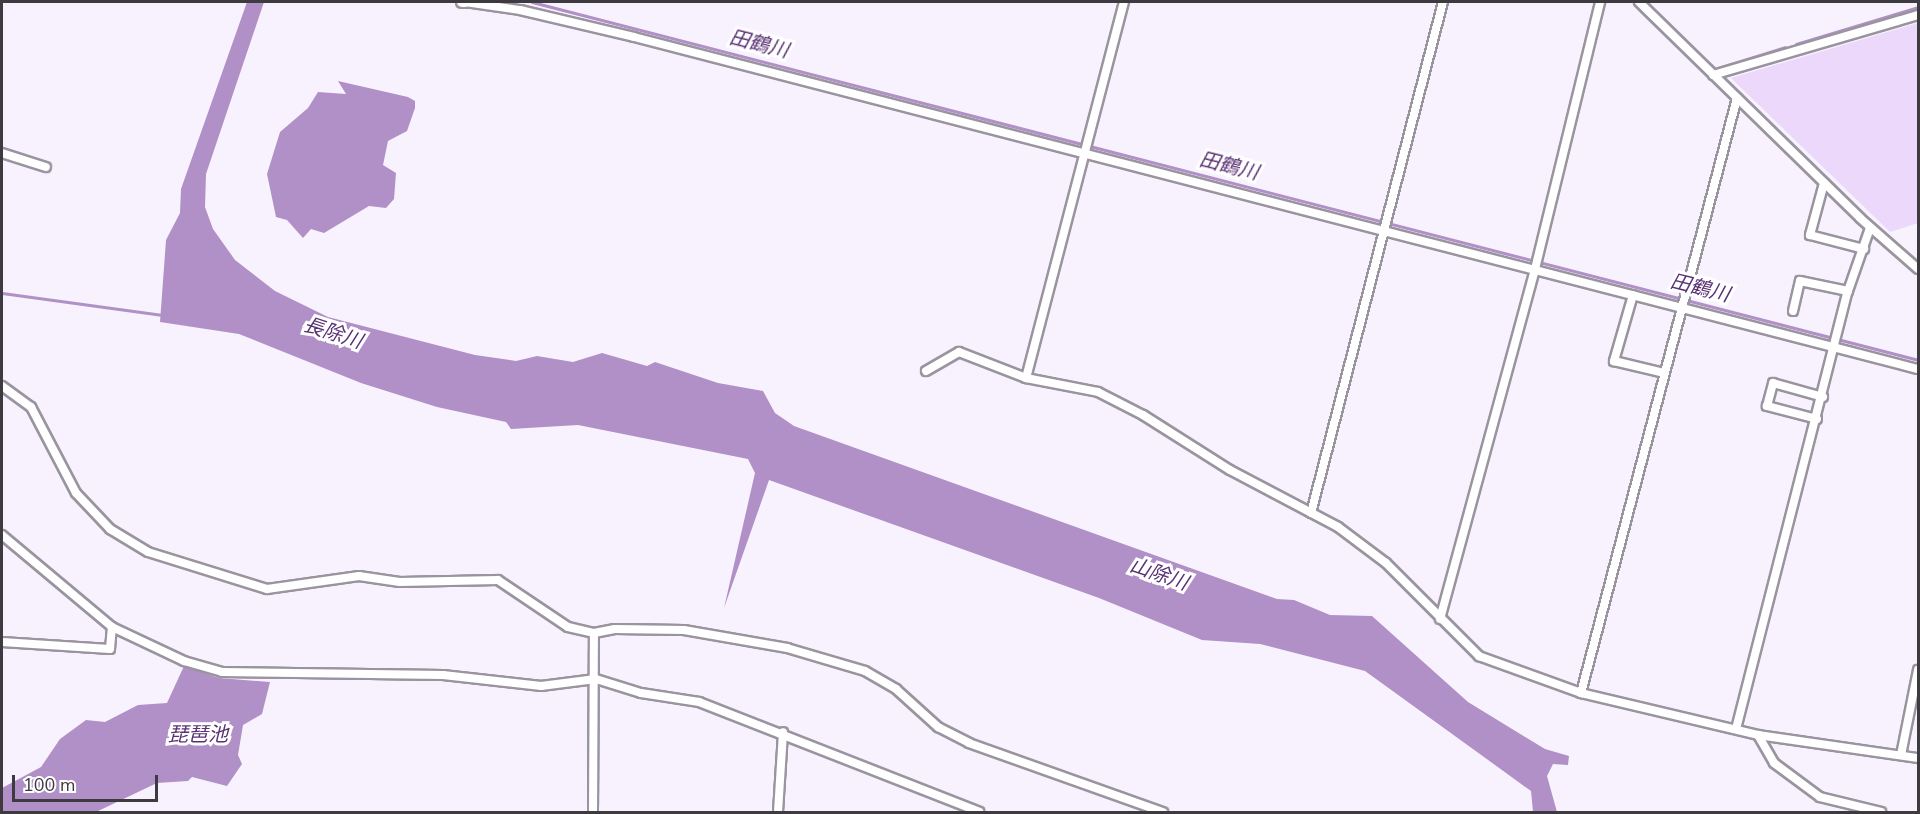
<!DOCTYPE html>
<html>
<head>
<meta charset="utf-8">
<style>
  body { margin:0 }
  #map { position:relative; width:1920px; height:814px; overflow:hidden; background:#f8f2fe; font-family:"Nunito Sans","Noto Sans JP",sans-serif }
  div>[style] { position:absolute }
  .green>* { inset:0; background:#ebd8fa }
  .water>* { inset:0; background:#b090c7 }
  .stream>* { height:3px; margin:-1.5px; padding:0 1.5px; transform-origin:1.5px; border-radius:1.5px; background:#b090c7 }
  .roads { filter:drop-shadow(2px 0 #9a949f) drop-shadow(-2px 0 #9a949f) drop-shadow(0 2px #9a949f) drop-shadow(0 -2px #9a949f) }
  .minor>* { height:8px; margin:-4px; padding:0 4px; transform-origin:4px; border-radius:4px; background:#fff }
  .tertiary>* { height:10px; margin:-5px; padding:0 5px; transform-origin:5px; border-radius:5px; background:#fff }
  span { translate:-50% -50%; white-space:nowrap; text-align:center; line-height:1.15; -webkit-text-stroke:6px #fff; paint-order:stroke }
  .water-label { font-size:20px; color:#5a3174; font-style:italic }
  .frame { position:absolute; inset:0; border:3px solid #3e3b40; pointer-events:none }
  .scale { position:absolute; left:12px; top:775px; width:146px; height:27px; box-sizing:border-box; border:3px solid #3e3b40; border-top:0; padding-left:8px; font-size:18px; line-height:21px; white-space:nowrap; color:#3e3b40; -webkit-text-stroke:4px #fff; paint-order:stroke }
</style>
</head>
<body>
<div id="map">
  <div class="green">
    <div style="clip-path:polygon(1918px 23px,1918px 223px,1890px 232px,1731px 78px)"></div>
  </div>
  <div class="water">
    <div style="clip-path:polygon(247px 2px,264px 2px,206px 174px,205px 207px,213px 229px,235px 260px,275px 291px,328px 317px,475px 355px,516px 361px,537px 356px,573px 362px,602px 353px,647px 366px,655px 362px,718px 383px,763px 391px,775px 413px,794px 426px,1277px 599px,1294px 600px,1330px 615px,1372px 616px,1468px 702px,1545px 749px,1569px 756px,1568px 765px,1553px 764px,1547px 776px,1557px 812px,1533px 812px,1531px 791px,1365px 671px,1260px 644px,1202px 640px,1099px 598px,769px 480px,724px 608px,755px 473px,748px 459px,578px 425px,511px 429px,506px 422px,437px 407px,361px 383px,239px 334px,160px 322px,166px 240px,180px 213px,181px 189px)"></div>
    <div style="clip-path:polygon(338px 81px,408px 97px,415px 101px,415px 108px,407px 131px,388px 141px,383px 165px,396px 173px,394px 199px,386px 208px,369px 206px,324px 233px,311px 229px,303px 238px,287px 220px,276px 217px,267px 174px,280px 132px,308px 108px,318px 92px,346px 94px)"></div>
    <div style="clip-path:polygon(184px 666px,219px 678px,270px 682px,262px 714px,243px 725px,238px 755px,242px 764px,227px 786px,192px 777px,188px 781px,157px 783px,96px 812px,2px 812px,2px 788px,41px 767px,60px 739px,86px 720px,105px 722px,138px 705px,167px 703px)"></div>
  </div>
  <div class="stream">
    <div style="left:532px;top:2px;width:1431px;rotate:14.48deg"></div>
    <div style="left:1796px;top:44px;width:127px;rotate:-16.9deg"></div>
    <div style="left:1718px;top:68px;width:70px;rotate:-17.4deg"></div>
    <div style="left:2px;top:293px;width:162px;rotate:7.8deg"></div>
  </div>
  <div class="roads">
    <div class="minor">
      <div style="left:465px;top:2px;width:56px;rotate:8.3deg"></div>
      <div style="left:520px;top:10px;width:117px;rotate:13.3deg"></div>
      <div style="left:634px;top:37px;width:1326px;rotate:14.5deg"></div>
      <div style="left:1639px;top:2px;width:309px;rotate:44.3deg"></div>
      <div style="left:1860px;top:218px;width:77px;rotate:41.3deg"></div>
      <div style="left:1713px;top:75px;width:214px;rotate:-16.3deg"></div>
      <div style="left:2px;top:153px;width:46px;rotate:17.7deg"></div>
      <div style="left:1824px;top:183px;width:54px;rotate:105.1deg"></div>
      <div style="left:1810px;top:235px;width:56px;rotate:14.5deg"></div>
      <div style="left:1633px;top:295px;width:69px;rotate:106.1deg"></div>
      <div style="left:1614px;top:361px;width:51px;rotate:13.5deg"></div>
      <div style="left:1793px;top:311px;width:31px;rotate:-77deg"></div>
      <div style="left:1800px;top:281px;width:49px;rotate:11.8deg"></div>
      <div style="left:926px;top:371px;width:38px;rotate:-30deg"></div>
      <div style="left:959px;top:352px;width:72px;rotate:21.2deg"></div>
      <div style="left:1026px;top:378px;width:73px;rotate:11deg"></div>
      <div style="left:1098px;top:392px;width:51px;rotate:27.1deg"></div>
      <div style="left:1143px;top:415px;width:103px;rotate:32.3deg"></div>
      <div style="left:1230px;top:470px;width:122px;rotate:27.8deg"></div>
      <div style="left:1338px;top:527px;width:60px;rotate:36.9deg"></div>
      <div style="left:1386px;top:563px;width:132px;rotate:45deg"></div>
      <div style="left:1479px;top:656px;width:109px;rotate:19.9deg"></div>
      <div style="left:1581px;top:693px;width:182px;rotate:13.3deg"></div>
      <div style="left:1758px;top:735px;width:162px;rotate:8.2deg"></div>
      <div style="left:1026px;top:378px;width:389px;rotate:-75.4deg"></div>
      <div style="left:2px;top:386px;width:36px;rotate:36deg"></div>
      <div style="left:31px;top:407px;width:97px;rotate:62.4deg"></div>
      <div style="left:76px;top:493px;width:50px;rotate:46.6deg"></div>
      <div style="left:110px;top:529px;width:44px;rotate:31.2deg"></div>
      <div style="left:148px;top:552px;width:125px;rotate:17.3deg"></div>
      <div style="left:267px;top:589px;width:93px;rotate:-8deg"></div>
      <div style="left:359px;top:576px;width:41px;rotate:8.3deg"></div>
      <div style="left:400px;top:582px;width:98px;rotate:-1.2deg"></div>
      <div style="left:498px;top:580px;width:84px;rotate:33.9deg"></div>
      <div style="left:568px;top:627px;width:27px;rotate:13deg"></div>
      <div style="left:594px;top:633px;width:21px;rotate:-11deg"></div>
      <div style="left:615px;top:629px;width:69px;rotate:0.8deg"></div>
      <div style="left:684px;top:630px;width:105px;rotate:9.9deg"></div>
      <div style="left:787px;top:648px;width:81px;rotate:16.4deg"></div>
      <div style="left:865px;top:671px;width:36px;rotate:30deg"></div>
      <div style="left:896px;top:689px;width:57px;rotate:42.1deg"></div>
      <div style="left:938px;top:727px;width:35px;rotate:27deg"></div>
      <div style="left:969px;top:743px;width:206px;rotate:19.6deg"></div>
      <div style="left:1817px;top:419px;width:52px;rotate:-165.4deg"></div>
      <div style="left:1767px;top:406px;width:24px;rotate:-75deg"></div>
      <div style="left:1773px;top:383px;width:52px;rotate:15.6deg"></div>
      <div style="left:1311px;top:513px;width:528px;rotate:-75.52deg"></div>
      <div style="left:2px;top:535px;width:143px;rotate:39.9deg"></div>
      <div style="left:112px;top:627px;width:80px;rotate:25.3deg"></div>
      <div style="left:184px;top:661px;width:40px;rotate:16deg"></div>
      <div style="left:222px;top:672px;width:221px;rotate:0.8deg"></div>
      <div style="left:443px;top:675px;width:99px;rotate:6.4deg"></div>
      <div style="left:541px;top:686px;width:55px;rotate:-7.3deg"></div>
      <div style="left:596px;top:679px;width:47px;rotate:17.3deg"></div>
      <div style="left:641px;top:693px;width:59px;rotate:8.8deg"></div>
      <div style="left:699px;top:702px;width:301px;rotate:21.4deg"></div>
      <div style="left:1440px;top:619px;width:363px;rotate:-74.8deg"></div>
      <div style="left:1535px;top:269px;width:275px;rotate:-76.3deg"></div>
      <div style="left:2px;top:642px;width:108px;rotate:3.7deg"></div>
      <div style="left:110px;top:649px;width:22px;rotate:-85deg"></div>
      <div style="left:1581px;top:693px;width:615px;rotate:-75.31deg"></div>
      <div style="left:1736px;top:729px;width:452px;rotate:-75.7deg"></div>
      <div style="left:1848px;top:291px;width:67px;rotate:-70.8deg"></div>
      <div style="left:1758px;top:735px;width:32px;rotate:60deg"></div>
      <div style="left:1774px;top:763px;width:57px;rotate:36.5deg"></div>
      <div style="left:1820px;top:797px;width:63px;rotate:13.8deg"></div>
      <div style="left:1901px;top:755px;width:87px;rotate:-78.7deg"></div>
      <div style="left:593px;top:812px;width:179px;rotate:-89.7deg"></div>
      <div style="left:778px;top:812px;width:80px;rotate:-86.4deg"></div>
    </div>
    <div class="tertiary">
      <div style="left:462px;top:2px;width:3px"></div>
    </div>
  </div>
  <div class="water-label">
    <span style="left:759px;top:44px;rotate:14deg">田鶴川</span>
    <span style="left:1229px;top:166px;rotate:14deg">田鶴川</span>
    <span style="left:1700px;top:288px;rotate:14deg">田鶴川</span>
    <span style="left:333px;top:333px;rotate:18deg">長除川</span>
    <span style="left:1159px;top:574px;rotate:19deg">山除川</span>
    <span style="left:198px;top:734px">琵琶池</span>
  </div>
  <div class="frame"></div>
  <div class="scale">100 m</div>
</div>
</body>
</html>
